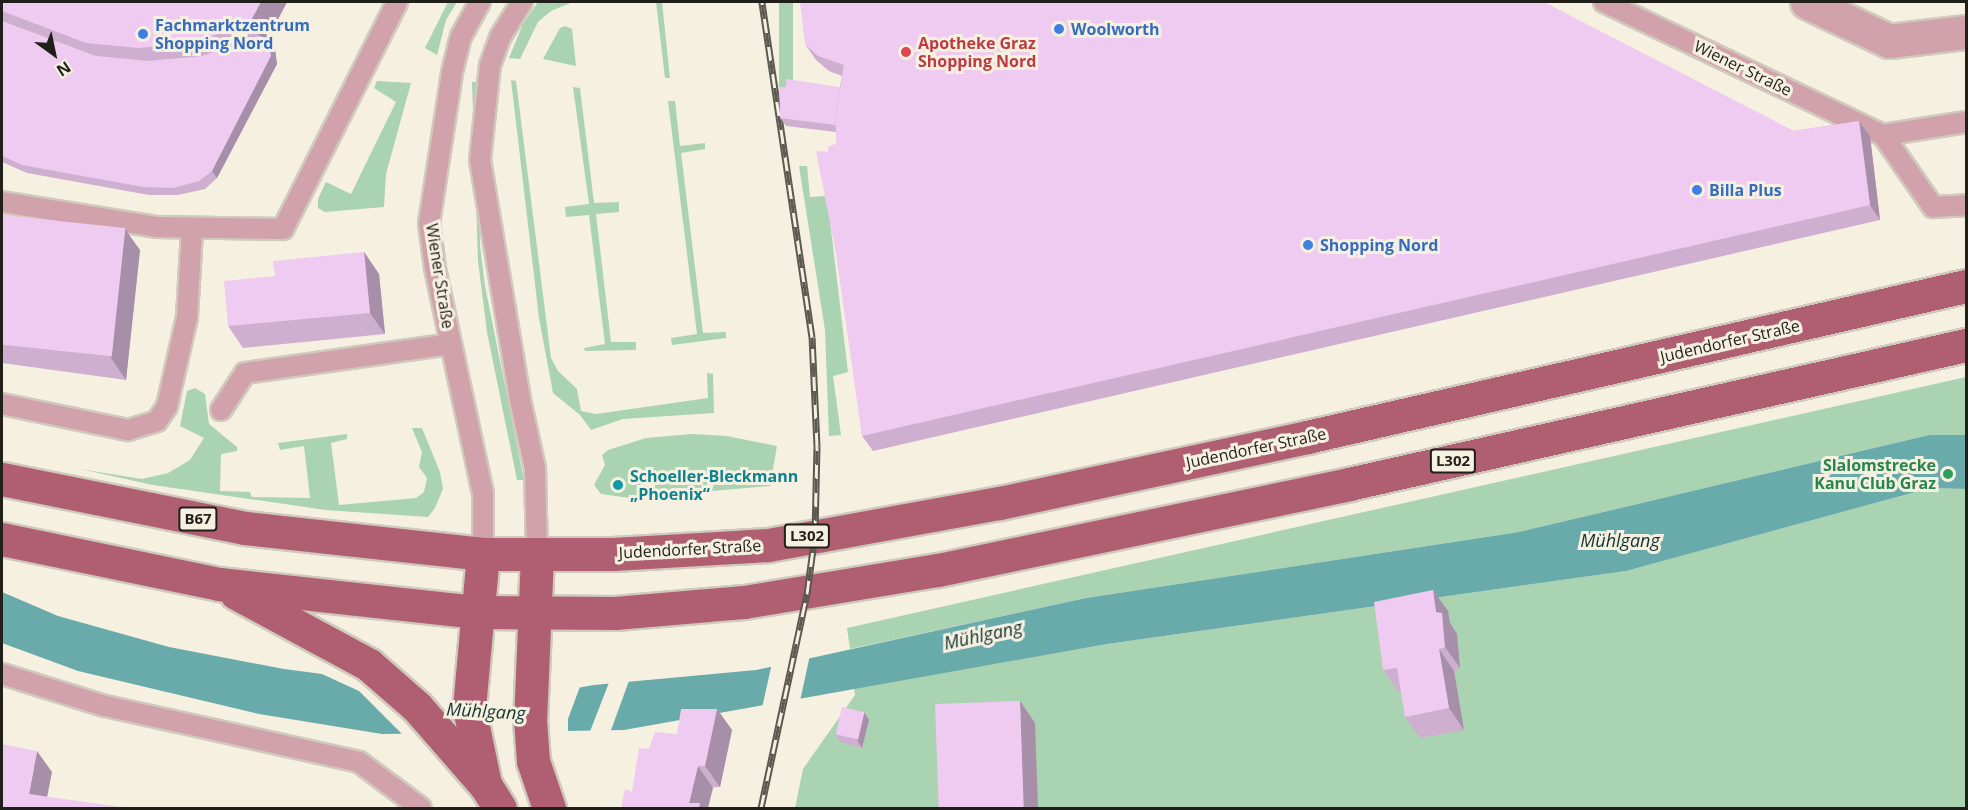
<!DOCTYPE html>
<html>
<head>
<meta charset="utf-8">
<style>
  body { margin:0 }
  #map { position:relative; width:1968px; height:810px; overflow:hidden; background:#f6f0e1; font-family:"Open Sans",sans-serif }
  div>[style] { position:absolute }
  .green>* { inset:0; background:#a9d3b1; transform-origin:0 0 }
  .water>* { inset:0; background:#69aaab }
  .pier>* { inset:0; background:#f6f0e1 }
  .roads { filter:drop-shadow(2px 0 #d0cabd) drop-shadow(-2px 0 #d0cabd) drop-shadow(0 2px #d0cabd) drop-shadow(0 -2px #d0cabd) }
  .lane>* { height:20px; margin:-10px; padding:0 10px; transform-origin:10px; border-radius:10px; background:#d1a2ac }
  .street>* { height:33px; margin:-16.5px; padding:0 16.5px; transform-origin:16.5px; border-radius:16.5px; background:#d1a2ac }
  .primary>* { height:33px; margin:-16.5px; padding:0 16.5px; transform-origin:16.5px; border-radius:16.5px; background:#b05f72 }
  .rail>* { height:7px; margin-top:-3.5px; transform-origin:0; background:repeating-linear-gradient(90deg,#f6f0e1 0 14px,#5c5951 0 28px); box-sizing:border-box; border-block:2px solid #5c5951 }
  .wall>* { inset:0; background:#ceafd0 }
  .shaded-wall>* { inset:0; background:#a78ea9 }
  .building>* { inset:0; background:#efcbf2; transform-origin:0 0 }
  .dots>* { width:16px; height:16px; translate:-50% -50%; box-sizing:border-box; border:3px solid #f6f0e1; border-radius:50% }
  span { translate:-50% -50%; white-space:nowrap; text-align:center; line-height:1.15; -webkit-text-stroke:6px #f6f0e1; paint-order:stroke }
  .shield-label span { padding:2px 4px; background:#f6f0e1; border:2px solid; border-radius:4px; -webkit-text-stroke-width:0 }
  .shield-label { font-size:15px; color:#211f19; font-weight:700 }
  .shop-label { font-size:16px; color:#366cbe; font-weight:700 }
  .left { translate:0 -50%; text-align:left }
  .health-label { font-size:16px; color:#be3a42; font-weight:700 }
  .street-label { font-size:16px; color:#211f19 }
  .leisure-label { font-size:16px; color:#27864d; font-weight:700 }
  .right { translate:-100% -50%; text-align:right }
  .culture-label { font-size:16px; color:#0d838f; font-weight:700 }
  .water-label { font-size:18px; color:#133435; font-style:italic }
  .frame { position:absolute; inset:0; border:3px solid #211f19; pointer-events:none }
  .north { position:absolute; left:24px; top:24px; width:60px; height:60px; -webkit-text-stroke:4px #f6f0e1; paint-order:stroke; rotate:147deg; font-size:16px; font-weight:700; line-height:24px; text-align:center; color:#211f19 }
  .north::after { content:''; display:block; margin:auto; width:21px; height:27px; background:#211f19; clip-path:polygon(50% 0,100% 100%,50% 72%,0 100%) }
</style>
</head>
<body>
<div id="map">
  <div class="green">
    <div style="clip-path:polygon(448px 2px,457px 2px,446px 20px,437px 55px,425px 48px)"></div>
    <div style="clip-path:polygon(538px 2px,573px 2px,551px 11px,538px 22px,520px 59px,509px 58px,523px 24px)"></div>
    <div style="clip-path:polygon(656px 2px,662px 2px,670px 78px,665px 78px)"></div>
    <div style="left:779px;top:2px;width:14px;height:86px"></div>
    <div style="clip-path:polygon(565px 26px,572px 29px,576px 66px,543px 59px,560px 28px)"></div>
    <div style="clip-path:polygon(511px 80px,516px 81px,551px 358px,558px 371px,577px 389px,581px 411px,596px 414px,708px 398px,707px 373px,713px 374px,714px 413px,623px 419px,591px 430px,580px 415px,553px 393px,539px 318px)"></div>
    <div style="clip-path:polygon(377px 81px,411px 83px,386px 174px,384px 207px,325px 212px,318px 208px,318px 199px,326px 182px,351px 194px,396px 102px,374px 88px)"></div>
    <div style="clip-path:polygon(472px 82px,477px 82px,480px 245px,485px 286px,524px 480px,517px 480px,487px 332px,478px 261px)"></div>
    <div style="clip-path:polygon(573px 87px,580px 88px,594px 203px,619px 202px,619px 212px,596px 214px,611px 342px,636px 342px,636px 350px,585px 351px,584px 348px,605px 344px,589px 215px,566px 217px,565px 207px,589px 204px)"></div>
    <div style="clip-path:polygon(668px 101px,675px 101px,680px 146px,705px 143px,705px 149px,681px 153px,703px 333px,726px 332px,726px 338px,672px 345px,671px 338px,697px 334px)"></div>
    <div style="clip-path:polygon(799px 166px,807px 166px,810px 197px,827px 196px,848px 372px,833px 376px,841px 435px,829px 436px,825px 330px)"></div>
    <div style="clip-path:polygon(1966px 377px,1966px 435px,1929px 435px,1519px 532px,1086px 598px,850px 649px,847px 628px)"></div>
    <div style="clip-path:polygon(195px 388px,205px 394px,209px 424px,237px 447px,237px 451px,221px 454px,220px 491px,250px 492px,252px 497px,310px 498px,304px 446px,280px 450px,278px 443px,347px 434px,347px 439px,331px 443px,339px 505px,416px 498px,424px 492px,427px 478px,419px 467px,422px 452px,412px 428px,422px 428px,440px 472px,443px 489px,435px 508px,428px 517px,326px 510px,153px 485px,80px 469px,142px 479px,168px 473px,190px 460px,204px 438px,180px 426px,187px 391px)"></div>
    <div style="clip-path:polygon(692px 434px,727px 436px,777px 446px,770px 486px,630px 498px,601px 494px,594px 485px,605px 465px,602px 455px,608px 450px,646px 438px)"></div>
    <div style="clip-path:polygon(1930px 488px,1966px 489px,1966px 808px,795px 808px,803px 769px,855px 695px,854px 688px,1107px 644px,1626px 571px)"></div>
  </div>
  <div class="water">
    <div style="clip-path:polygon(1929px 435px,1966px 435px,1966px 489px,1930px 488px,1626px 571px,1107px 644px,624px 730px,382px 734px,259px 714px,78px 671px,2px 643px,2px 592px,58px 616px,169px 647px,284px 669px,514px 699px,594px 685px,756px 670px,1086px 598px,1519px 532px)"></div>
  </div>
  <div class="pier">
    <div style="clip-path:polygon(810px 655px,800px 701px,762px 708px,772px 663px)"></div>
    <div style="clip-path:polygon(311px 669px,514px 696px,581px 684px,568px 719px,568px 734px,404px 736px,359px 691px)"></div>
    <div style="clip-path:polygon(630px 678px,610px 733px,589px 734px,610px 680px)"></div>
  </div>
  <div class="roads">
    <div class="lane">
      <div style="left:480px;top:2px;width:39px;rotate:119deg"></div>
      <div style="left:461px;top:36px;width:38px;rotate:104deg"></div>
      <div style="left:452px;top:73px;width:152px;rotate:98.7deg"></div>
      <div style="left:429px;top:223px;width:45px;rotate:82.4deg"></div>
      <div style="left:435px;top:268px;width:231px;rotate:78deg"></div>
      <div style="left:483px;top:494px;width:60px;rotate:90deg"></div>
      <div style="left:522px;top:2px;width:39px;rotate:122deg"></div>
      <div style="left:501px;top:35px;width:32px;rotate:110deg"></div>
      <div style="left:490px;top:65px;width:96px;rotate:96deg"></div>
      <div style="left:480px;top:160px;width:243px;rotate:80.5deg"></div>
      <div style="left:520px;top:400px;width:70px;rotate:77.6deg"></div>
      <div style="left:535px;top:468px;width:87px;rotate:88.7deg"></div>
      <div style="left:1604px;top:2px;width:309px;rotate:25.5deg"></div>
      <div style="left:1883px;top:135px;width:88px;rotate:55.2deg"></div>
      <div style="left:1933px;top:207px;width:33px;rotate:-3deg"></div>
      <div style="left:1883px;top:135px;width:84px;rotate:-8.9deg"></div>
      <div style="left:2px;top:202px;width:156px;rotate:9.2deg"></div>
      <div style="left:156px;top:227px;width:127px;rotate:0.9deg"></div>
      <div style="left:283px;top:229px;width:254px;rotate:-63.3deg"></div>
      <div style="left:2px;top:404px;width:129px;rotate:11.7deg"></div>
      <div style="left:128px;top:430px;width:30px;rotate:-17deg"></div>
      <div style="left:157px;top:421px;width:18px;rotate:-56deg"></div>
      <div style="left:167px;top:406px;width:91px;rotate:-77.3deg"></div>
      <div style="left:187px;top:317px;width:88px;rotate:-86.7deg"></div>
      <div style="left:221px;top:410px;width:44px;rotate:-57deg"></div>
      <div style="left:245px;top:373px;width:208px;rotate:-8deg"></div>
      <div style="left:2px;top:674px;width:108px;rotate:17.3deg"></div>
      <div style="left:105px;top:706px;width:260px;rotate:12.4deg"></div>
      <div style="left:359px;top:762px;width:77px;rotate:36.6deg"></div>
    </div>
    <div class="street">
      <div style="left:1807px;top:2px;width:91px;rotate:25.4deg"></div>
      <div style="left:1889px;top:41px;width:78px;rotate:-6.7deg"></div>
    </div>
    <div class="primary">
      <div style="left:2px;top:479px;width:248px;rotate:11.4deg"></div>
      <div style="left:245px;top:528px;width:239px;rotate:6.2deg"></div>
      <div style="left:483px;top:554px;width:130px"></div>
      <div style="left:613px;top:554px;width:155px;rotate:-3.3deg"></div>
      <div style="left:768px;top:545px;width:236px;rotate:-10.3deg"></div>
      <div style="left:1000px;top:503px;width:314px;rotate:-12.1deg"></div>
      <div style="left:1307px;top:437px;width:676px;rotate:-12.91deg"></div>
      <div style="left:2px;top:539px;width:222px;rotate:11.7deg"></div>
      <div style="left:219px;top:584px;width:260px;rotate:6.2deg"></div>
      <div style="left:477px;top:612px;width:138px;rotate:0.4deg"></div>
      <div style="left:615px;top:613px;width:129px;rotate:-4.9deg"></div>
      <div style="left:744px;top:602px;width:197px;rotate:-9.4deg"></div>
      <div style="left:938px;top:570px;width:420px;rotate:-11.8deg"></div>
      <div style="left:1349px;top:484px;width:632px;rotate:-12.7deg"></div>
      <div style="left:483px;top:554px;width:155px;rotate:95.2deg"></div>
      <div style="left:469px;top:708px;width:78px;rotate:78.1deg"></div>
      <div style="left:537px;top:555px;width:165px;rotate:92.4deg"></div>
      <div style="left:530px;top:720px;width:41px;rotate:85.8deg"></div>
      <div style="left:533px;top:761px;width:50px;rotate:71.2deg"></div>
      <div style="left:236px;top:593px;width:151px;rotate:28.4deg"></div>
      <div style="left:369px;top:665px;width:64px;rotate:41.2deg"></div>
      <div style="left:417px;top:707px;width:105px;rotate:48.9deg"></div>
      <div style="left:486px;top:786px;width:26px;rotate:58deg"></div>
    </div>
  </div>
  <div class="rail">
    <div style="left:761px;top:808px;width:219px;rotate:-77.9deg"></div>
    <div style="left:807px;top:594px;width:61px;rotate:-82.4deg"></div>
    <div style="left:815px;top:534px;width:88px;rotate:-88.7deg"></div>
    <div style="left:817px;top:446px;width:109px;rotate:-92.6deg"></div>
    <div style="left:812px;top:337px;width:339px;rotate:-98.5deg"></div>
  </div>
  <div class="wall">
    <div style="clip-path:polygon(2px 2px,287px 2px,267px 40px,275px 49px,277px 64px,217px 178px,205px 189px,178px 195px,149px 195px,27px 173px,2px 162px)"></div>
    <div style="clip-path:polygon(805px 44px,1794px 131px,1859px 121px,1870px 136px,1880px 220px,873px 451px,862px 436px,828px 152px,837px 143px,836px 132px,786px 126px,780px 118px,840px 87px,842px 76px,829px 71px,816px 60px)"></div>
    <div style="clip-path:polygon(2px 215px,140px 250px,126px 380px,2px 363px)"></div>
    <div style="clip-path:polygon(364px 252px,379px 274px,385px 334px,243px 348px,228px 326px,275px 276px)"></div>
    <div style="clip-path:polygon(1433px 590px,1448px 611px,1450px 623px,1457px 634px,1460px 668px,1454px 671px,1464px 730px,1420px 738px,1405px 717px,1401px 691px,1398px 691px,1383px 670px)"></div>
    <div style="clip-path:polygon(717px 709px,732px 730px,720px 787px,632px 792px,649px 749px,677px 734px)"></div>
    <div style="clip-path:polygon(864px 712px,869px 720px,862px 748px,840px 742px,835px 734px)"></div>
  </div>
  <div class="shaded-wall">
    <div style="clip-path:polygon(261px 2px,287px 2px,265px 44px,250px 22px)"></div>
    <div style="clip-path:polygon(269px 41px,275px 49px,277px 64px,217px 178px,212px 171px)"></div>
    <div style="clip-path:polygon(1859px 121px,1870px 136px,1880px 220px,1870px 205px)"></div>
    <div style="clip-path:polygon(125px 229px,140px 250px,126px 380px,111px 358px)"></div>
    <div style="clip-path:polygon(364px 252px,379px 274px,385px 334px,370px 313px)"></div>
    <div style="clip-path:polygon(1433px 590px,1448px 611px,1450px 623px,1457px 634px,1460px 668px,1445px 647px,1436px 612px)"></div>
    <div style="clip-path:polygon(1439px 649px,1454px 671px,1464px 730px,1449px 708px)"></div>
    <div style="clip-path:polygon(1020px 701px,1035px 723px,1038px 808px,1023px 808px)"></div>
    <div style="clip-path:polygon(717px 709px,732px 730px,720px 787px,705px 766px)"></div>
    <div style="clip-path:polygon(864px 712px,869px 720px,862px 748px,857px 740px)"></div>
    <div style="clip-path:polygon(37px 751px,52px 772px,45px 808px,29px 794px)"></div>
    <div style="clip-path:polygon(698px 766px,713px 788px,708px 808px,692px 808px,689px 803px)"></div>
  </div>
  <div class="building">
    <div style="clip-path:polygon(2px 2px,261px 2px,250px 22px,193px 43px,139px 48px,86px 43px,2px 11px)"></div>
    <div style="clip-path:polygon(800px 2px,1544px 2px,1794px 131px,1859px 121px,1870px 205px,862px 436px,836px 254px,816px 151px,828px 152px,828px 147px,837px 143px,835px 118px,844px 65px,818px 56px,805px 44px)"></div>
    <div style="clip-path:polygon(2px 21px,96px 56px,148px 61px,202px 56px,260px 36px,269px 41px,271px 56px,212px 171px,199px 181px,173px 188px,143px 187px,22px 165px,2px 156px)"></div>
    <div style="clip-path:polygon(786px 79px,840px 87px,835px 118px,835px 125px,780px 118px,779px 87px,786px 87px)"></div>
    <div style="left:2px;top:215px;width:124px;height:129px;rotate:6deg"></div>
    <div style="clip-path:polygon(364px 252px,370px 313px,228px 326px,224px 281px,275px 276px,273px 261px)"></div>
    <div style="clip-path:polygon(1433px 590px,1436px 612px,1442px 613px,1445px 647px,1439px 649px,1449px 708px,1405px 717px,1397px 668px,1383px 670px,1374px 602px)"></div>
    <div style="left:1020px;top:701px;width:107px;height:85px;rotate:88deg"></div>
    <div style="left:842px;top:707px;width:23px;height:28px;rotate:13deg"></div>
    <div style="clip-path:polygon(681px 709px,717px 709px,705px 766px,698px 766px,689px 803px,700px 803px,699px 808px,621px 808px,625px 789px,632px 792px,639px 748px,649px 749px,655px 732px,677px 734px)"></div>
    <div style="clip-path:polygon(2px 744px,37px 751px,29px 794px,128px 808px,2px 808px)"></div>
  </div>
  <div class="dots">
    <div style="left:1059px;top:29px;background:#3f7fe0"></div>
    <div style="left:143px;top:34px;background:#3f7fe0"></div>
    <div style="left:906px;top:52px;background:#e0444e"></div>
    <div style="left:1697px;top:190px;background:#3f7fe0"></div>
    <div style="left:1308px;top:245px;background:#3f7fe0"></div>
    <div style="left:1948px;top:474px;background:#2e9e5b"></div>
    <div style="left:618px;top:485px;background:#0f9aa8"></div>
  </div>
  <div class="shield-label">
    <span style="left:1453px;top:461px">L302</span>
    <span style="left:198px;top:519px">B67</span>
    <span style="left:807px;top:536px">L302</span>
  </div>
  <div class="shop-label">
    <span class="left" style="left:155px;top:34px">Fachmarktzentrum<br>Shopping Nord</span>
    <span class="left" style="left:1071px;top:29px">Woolworth</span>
    <span class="left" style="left:1709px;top:190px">Billa Plus</span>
    <span class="left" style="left:1320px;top:245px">Shopping Nord</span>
  </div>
  <div class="health-label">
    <span class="left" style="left:918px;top:52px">Apotheke Graz<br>Shopping Nord</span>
  </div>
  <div class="street-label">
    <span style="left:1743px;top:68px;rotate:26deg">Wiener Straße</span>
    <span style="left:440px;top:276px;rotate:81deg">Wiener Straße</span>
    <span style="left:1730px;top:341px;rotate:-13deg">Judendorfer Straße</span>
    <span style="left:1256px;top:448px;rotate:-12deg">Judendorfer Straße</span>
    <span style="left:690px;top:549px;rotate:-3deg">Judendorfer Straße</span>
  </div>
  <div class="leisure-label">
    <span class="right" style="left:1936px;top:474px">Slalomstrecke<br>Kanu Club Graz</span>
  </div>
  <div class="culture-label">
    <span class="left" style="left:630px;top:485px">Schoeller-Bleckmann<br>„Phoenix“</span>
  </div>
  <div class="water-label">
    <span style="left:1620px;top:540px">Mühlgang</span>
    <span style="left:983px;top:635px;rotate:-12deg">Mühlgang</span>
    <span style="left:486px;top:711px;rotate:3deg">Mühlgang</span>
  </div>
  <div class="frame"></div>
  <div class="north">N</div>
</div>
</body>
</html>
